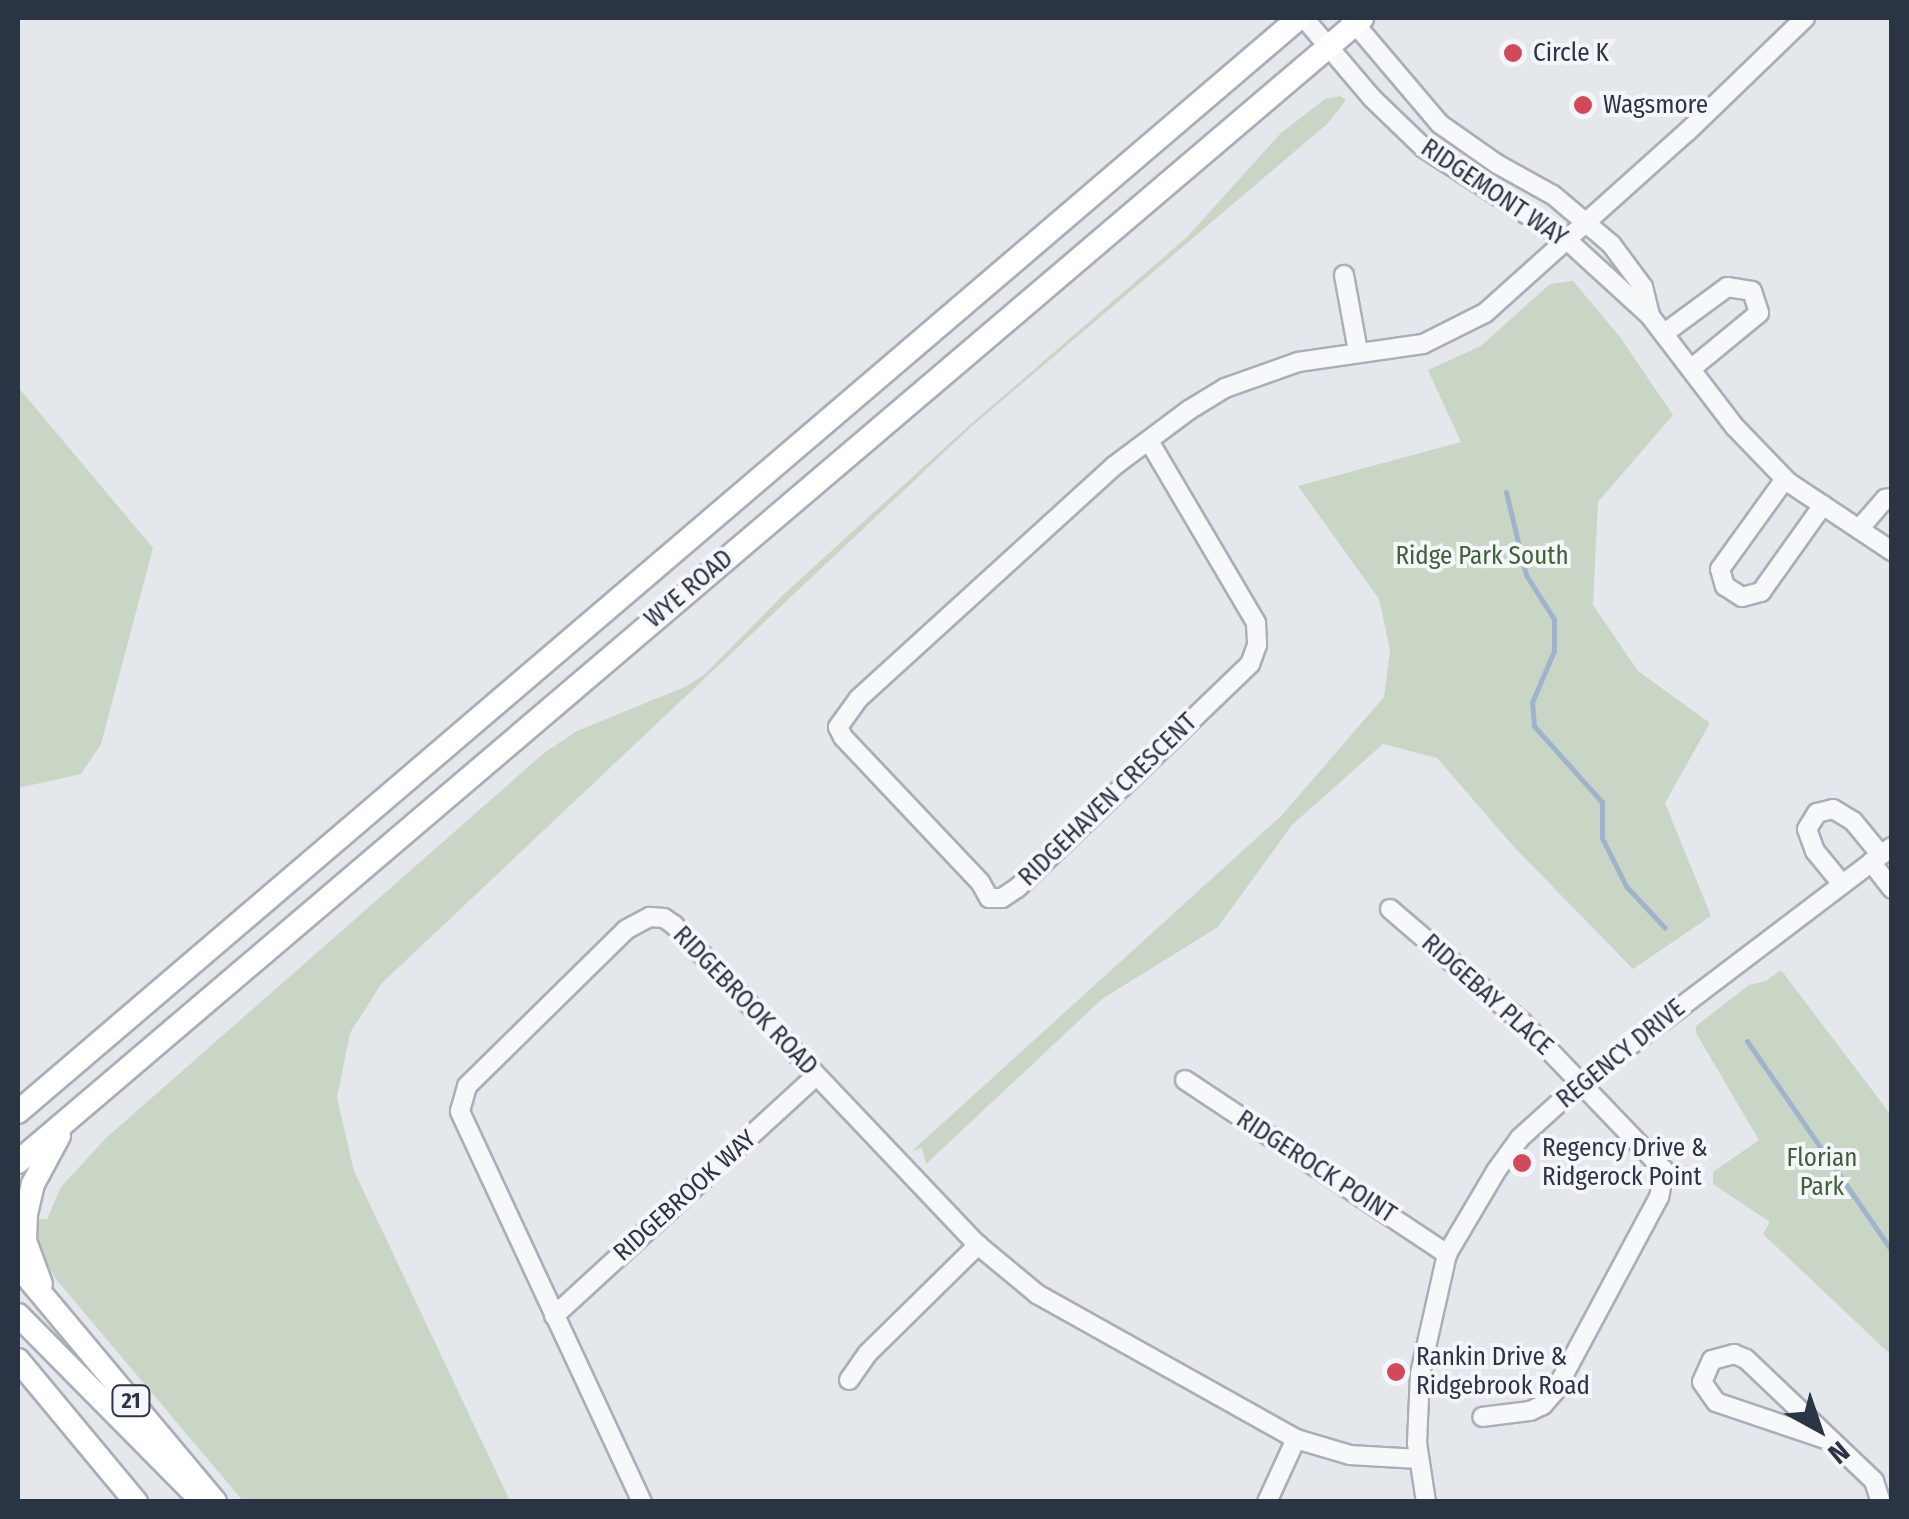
<!DOCTYPE html>
<html>
<head>
<meta charset="utf-8">
<style>
  body { margin:0 }
  #map { position:relative; width:1909px; height:1519px; overflow:hidden; background:#e4e7ec; font-family:"Fira Sans Condensed",sans-serif }
  div>[style] { position:absolute }
  .green>* { inset:0; background:#c9d6c5 }
  .stream>* { height:5px; margin:-2.5px; padding:0 2.5px; transform-origin:2.5px; border-radius:2.5px; background:#9fb4cc }
  .roads { filter:drop-shadow(2px 0 #a9aeb7) drop-shadow(-2px 0 #a9aeb7) drop-shadow(0 2px #a9aeb7) drop-shadow(0 -2px #a9aeb7) }
  .minor>* { height:18px; margin:-9px; padding:0 9px; transform-origin:9px; border-radius:9px; background:#f7f8fa }
  .major>* { height:22px; margin:-11px; padding:0 11px; transform-origin:11px; border-radius:11px; background:#fff }
  .dots>* { width:28px; height:28px; translate:-50% -50%; box-sizing:border-box; border:5px solid #f4f6f9; border-radius:50% }
  span { translate:-50% -50%; white-space:nowrap; text-align:center; line-height:1.15; -webkit-text-stroke:8px #f4f6f9; paint-order:stroke }
  .shield-label span { padding:2px 8px; background:#f4f6f9; border:2px solid; border-radius:8px; -webkit-text-stroke-width:0 }
  .shield-label { font-size:22px; color:#2b3445; font-weight:700 }
  .poi-label { font-size:25px; color:#2b3445 }
  .left { translate:0 -50%; text-align:left }
  .street-label { font-size:25px; color:#2b3445 }
  .park-label { font-size:25px; color:#3f6138 }
  .frame { position:absolute; inset:0; border:20px solid #2b3445; pointer-events:none }
  .north { position:absolute; left:1769px; top:1379px; width:100px; height:100px; -webkit-text-stroke:8px #f4f6f9; paint-order:stroke; rotate:140deg; font-size:28px; font-weight:700; line-height:40px; text-align:center; color:#2b3445 }
  .north::after { content:''; display:block; margin:auto; width:35px; height:45px; background:#2b3445; clip-path:polygon(50% 0,100% 100%,50% 72%,0 100%) }
</style>
</head>
<body>
<div id="map">
  <div class="green">
    <div style="clip-path:polygon(1340px 96px,1346px 100px,1327px 124px,971px 427px,382px 983px,350px 1033px,337px 1098px,354px 1171px,510px 1501px,243px 1501px,55px 1278px,40px 1251px,36px 1219px,47px 1219px,61px 1187px,106px 1138px,544px 753px,577px 731px,687px 686px,705px 674px,783px 595px,964px 430px,1187px 237px,1281px 133px,1325px 99px)"></div>
    <div style="clip-path:polygon(1573px 281px,1620px 337px,1673px 415px,1598px 502px,1593px 605px,1638px 671px,1710px 723px,1665px 803px,1711px 916px,1633px 969px,1515px 848px,1437px 758px,1383px 744px,1292px 825px,1218px 927px,1102px 999px,926px 1164px,922px 1148px,912px 1151px,1282px 815px,1384px 697px,1390px 650px,1379px 599px,1298px 486px,1461px 442px,1428px 370px,1481px 346px,1550px 284px)"></div>
    <div style="clip-path:polygon(18px 387px,153px 548px,101px 744px,81px 774px,18px 788px)"></div>
    <div style="clip-path:polygon(1781px 970px,1891px 1115px,1891px 1355px,1763px 1234px,1770px 1222px,1713px 1184px,1713px 1172px,1759px 1140px,1696px 1033px,1696px 1026px,1749px 985px,1766px 981px)"></div>
  </div>
  <div class="stream">
    <div style="left:1506px;top:492px;width:85px;rotate:76.5deg"></div>
    <div style="left:1526px;top:575px;width:52px;rotate:57.5deg"></div>
    <div style="left:1554px;top:619px;width:32px;rotate:90deg"></div>
    <div style="left:1554px;top:651px;width:56px;rotate:113.3deg"></div>
    <div style="left:1532px;top:702px;width:24px;rotate:85deg"></div>
    <div style="left:1534px;top:726px;width:102px;rotate:48.2deg"></div>
    <div style="left:1602px;top:802px;width:36px;rotate:90deg"></div>
    <div style="left:1602px;top:838px;width:54px;rotate:63.4deg"></div>
    <div style="left:1626px;top:886px;width:57px;rotate:47.1deg"></div>
    <div style="left:1747px;top:1041px;width:255px;rotate:55.4deg"></div>
  </div>
  <div class="roads">
    <div class="minor">
      <div style="left:1304px;top:18px;width:105px;rotate:49.6deg"></div>
      <div style="left:1372px;top:98px;width:72px;rotate:43.9deg"></div>
      <div style="left:1424px;top:148px;width:171px;rotate:32.9deg"></div>
      <div style="left:1568px;top:241px;width:111px;rotate:42.4deg"></div>
      <div style="left:1650px;top:316px;width:140px;rotate:52.6deg"></div>
      <div style="left:1735px;top:427px;width:76px;rotate:46.1deg"></div>
      <div style="left:1788px;top:482px;width:125px;rotate:33.6deg"></div>
      <div style="left:1350px;top:18px;width:139px;rotate:49.7deg"></div>
      <div style="left:1440px;top:124px;width:70px;rotate:35.1deg"></div>
      <div style="left:1497px;top:164px;width:64px;rotate:29deg"></div>
      <div style="left:1553px;top:195px;width:76px;rotate:40.2deg"></div>
      <div style="left:1611px;top:244px;width:54px;rotate:53.3deg"></div>
      <div style="left:1643px;top:287px;width:30px;rotate:76deg"></div>
      <div style="left:1344px;top:275px;width:77px;rotate:79.6deg"></div>
      <div style="left:1666px;top:332px;width:76px;rotate:-36.4deg"></div>
      <div style="left:1727px;top:287px;width:25px;rotate:9deg"></div>
      <div style="left:1752px;top:291px;width:23px;rotate:72deg"></div>
      <div style="left:1759px;top:313px;width:87px;rotate:140.6deg"></div>
      <div style="left:1149px;top:441px;width:211px;rotate:59.5deg"></div>
      <div style="left:1256px;top:623px;width:22px;rotate:87deg"></div>
      <div style="left:1257px;top:645px;width:20px;rotate:110deg"></div>
      <div style="left:1250px;top:664px;width:323px;rotate:136.1deg"></div>
      <div style="left:1017px;top:888px;width:18px;rotate:146deg"></div>
      <div style="left:1002px;top:898px;width:13px;rotate:180deg"></div>
      <div style="left:989px;top:898px;width:18px;rotate:-119deg"></div>
      <div style="left:980px;top:882px;width:199px;rotate:-133.4deg"></div>
      <div style="left:843px;top:737px;width:11px;rotate:-117deg"></div>
      <div style="left:838px;top:727px;width:34px;rotate:-54deg"></div>
      <div style="left:858px;top:699px;width:346px;rotate:-42.3deg"></div>
      <div style="left:1114px;top:466px;width:94px;rotate:-36.7deg"></div>
      <div style="left:1189px;top:410px;width:42px;rotate:-31.4deg"></div>
      <div style="left:1225px;top:388px;width:77px;rotate:-19.6deg"></div>
      <div style="left:1298px;top:362px;width:126px;rotate:-8.2deg"></div>
      <div style="left:1423px;top:344px;width:69px;rotate:-26.6deg"></div>
      <div style="left:1485px;top:313px;width:273px;rotate:-41.9deg"></div>
      <div style="left:1688px;top:131px;width:163px;rotate:-44deg"></div>
      <div style="left:1785px;top:479px;width:111px;rotate:125.8deg"></div>
      <div style="left:1720px;top:569px;width:18px;rotate:74deg"></div>
      <div style="left:1725px;top:586px;width:20px;rotate:33deg"></div>
      <div style="left:1742px;top:597px;width:20px;rotate:-15deg"></div>
      <div style="left:1761px;top:592px;width:107px;rotate:-54.5deg"></div>
      <div style="left:1859px;top:529px;width:40px;rotate:-49deg"></div>
      <div style="left:1885px;top:499px;width:7px;rotate:-8deg"></div>
      <div style="left:1871px;top:862px;width:34px;rotate:52deg"></div>
      <div style="left:1842px;top:884px;width:43px;rotate:-129.3deg"></div>
      <div style="left:1815px;top:851px;width:23px;rotate:-110deg"></div>
      <div style="left:1807px;top:829px;width:19px;rotate:-58deg"></div>
      <div style="left:1817px;top:813px;width:16px;rotate:-14deg"></div>
      <div style="left:1833px;top:809px;width:23px;rotate:31deg"></div>
      <div style="left:1853px;top:821px;width:44px;rotate:50.5deg"></div>
      <div style="left:1390px;top:909px;width:174px;rotate:40.6deg"></div>
      <div style="left:1522px;top:1022px;width:205px;rotate:46.2deg"></div>
      <div style="left:1664px;top:1170px;width:27px;rotate:100deg"></div>
      <div style="left:1659px;top:1197px;width:220px;rotate:118.2deg"></div>
      <div style="left:1555px;top:1391px;width:18px;rotate:131deg"></div>
      <div style="left:1543px;top:1405px;width:14px;rotate:155deg"></div>
      <div style="left:1530px;top:1411px;width:48px;rotate:172.9deg"></div>
      <div style="left:1185px;top:1080px;width:315px;rotate:33.6deg"></div>
      <div style="left:554px;top:1316px;width:355px;rotate:-42.5deg"></div>
      <div style="left:849px;top:1380px;width:32px;rotate:-55deg"></div>
      <div style="left:867px;top:1354px;width:156px;rotate:-44.5deg"></div>
      <div style="left:1831px;top:1441px;width:121px;rotate:-161.3deg"></div>
      <div style="left:1716px;top:1402px;width:24px;rotate:-125deg"></div>
      <div style="left:1702px;top:1382px;width:24px;rotate:-66deg"></div>
      <div style="left:1712px;top:1360px;width:23px;rotate:-15deg"></div>
      <div style="left:1734px;top:1354px;width:13px;rotate:23deg"></div>
      <div style="left:1746px;top:1359px;width:177px;rotate:43.6deg"></div>
      <div style="left:1874px;top:1481px;width:22px;rotate:72deg"></div>
      <div style="left:642px;top:1502px;width:431px;rotate:-115deg"></div>
      <div style="left:460px;top:1111px;width:26px;rotate:-74deg"></div>
      <div style="left:467px;top:1086px;width:224px;rotate:-44.5deg"></div>
      <div style="left:627px;top:929px;width:26px;rotate:-28deg"></div>
      <div style="left:650px;top:917px;width:14px;rotate:4deg"></div>
      <div style="left:664px;top:918px;width:12px;rotate:35deg"></div>
      <div style="left:674px;top:925px;width:441px;rotate:46.5deg"></div>
      <div style="left:978px;top:1245px;width:77px;rotate:39.7deg"></div>
      <div style="left:1037px;top:1294px;width:297px;rotate:29.2deg"></div>
      <div style="left:1296px;top:1439px;width:56px;rotate:16.5deg"></div>
      <div style="left:1350px;top:1455px;width:69px;rotate:3.3deg"></div>
      <div style="left:1267px;top:1502px;width:69px;rotate:-65.3deg"></div>
      <div style="left:1426px;top:1502px;width:60px;rotate:-98.7deg"></div>
      <div style="left:1417px;top:1443px;width:69px;rotate:-87.5deg"></div>
      <div style="left:1420px;top:1374px;width:123px;rotate:-77.3deg"></div>
      <div style="left:1447px;top:1254px;width:96px;rotate:-59.4deg"></div>
      <div style="left:1496px;top:1171px;width:41px;rotate:-54deg"></div>
      <div style="left:1520px;top:1138px;width:84px;rotate:-42.1deg"></div>
      <div style="left:1582px;top:1082px;width:389px;rotate:-37.2deg"></div>
    </div>
    <div class="major">
      <div style="left:18px;top:1112px;width:1685px;rotate:-40.5deg"></div>
      <div style="left:18px;top:1162px;width:1765px;rotate:-40.4deg"></div>
      <div style="left:18px;top:1266px;width:307px;rotate:50.1deg"></div>
      <div style="left:41px;top:1284px;width:46px;rotate:-110.4deg"></div>
      <div style="left:25px;top:1241px;width:27px;rotate:-88deg"></div>
      <div style="left:26px;top:1214px;width:31px;rotate:-77deg"></div>
      <div style="left:33px;top:1184px;width:55px;rotate:-61.6deg"></div>
      <div style="left:18px;top:1315px;width:250px;rotate:45.3deg"></div>
      <div style="left:18px;top:1360px;width:185px;rotate:50.3deg"></div>
    </div>
  </div>
  <div class="dots">
    <div style="left:1513px;top:53px;background:#d1495b"></div>
    <div style="left:1583px;top:105px;background:#d1495b"></div>
    <div style="left:1522px;top:1163px;background:#d1495b"></div>
    <div style="left:1396px;top:1372px;background:#d1495b"></div>
  </div>
  <div class="shield-label">
    <span style="left:131px;top:1401px">21</span>
  </div>
  <div class="poi-label">
    <span class="left" style="left:1533px;top:53px">Circle K</span>
    <span class="left" style="left:1603px;top:105px">Wagsmore</span>
    <span class="left" style="left:1542px;top:1163px">Regency Drive &amp;<br>Ridgerock Point</span>
    <span class="left" style="left:1416px;top:1372px">Rankin Drive &amp;<br>Ridgebrook Road</span>
  </div>
  <div class="street-label">
    <span style="left:1494px;top:193px;rotate:34deg">RIDGEMONT WAY</span>
    <span style="left:689px;top:589px;rotate:-40deg">WYE ROAD</span>
    <span style="left:1108px;top:800px;rotate:-44deg">RIDGEHAVEN CRESCENT</span>
    <span style="left:1487px;top:995px;rotate:42deg">RIDGEBAY PLACE</span>
    <span style="left:745px;top:1001px;rotate:46deg">RIDGEBROOK ROAD</span>
    <span style="left:1621px;top:1054px;rotate:-39deg">REGENCY DRIVE</span>
    <span style="left:1316px;top:1167px;rotate:33deg">RIDGEROCK POINT</span>
    <span style="left:685px;top:1196px;rotate:-42deg">RIDGEBROOK WAY</span>
  </div>
  <div class="park-label">
    <span style="left:1482px;top:556px">Ridge Park South</span>
    <span style="left:1822px;top:1173px">Florian<br>Park</span>
  </div>
  <div class="frame"></div>
  <div class="north">N</div>
</div>
</body>
</html>
